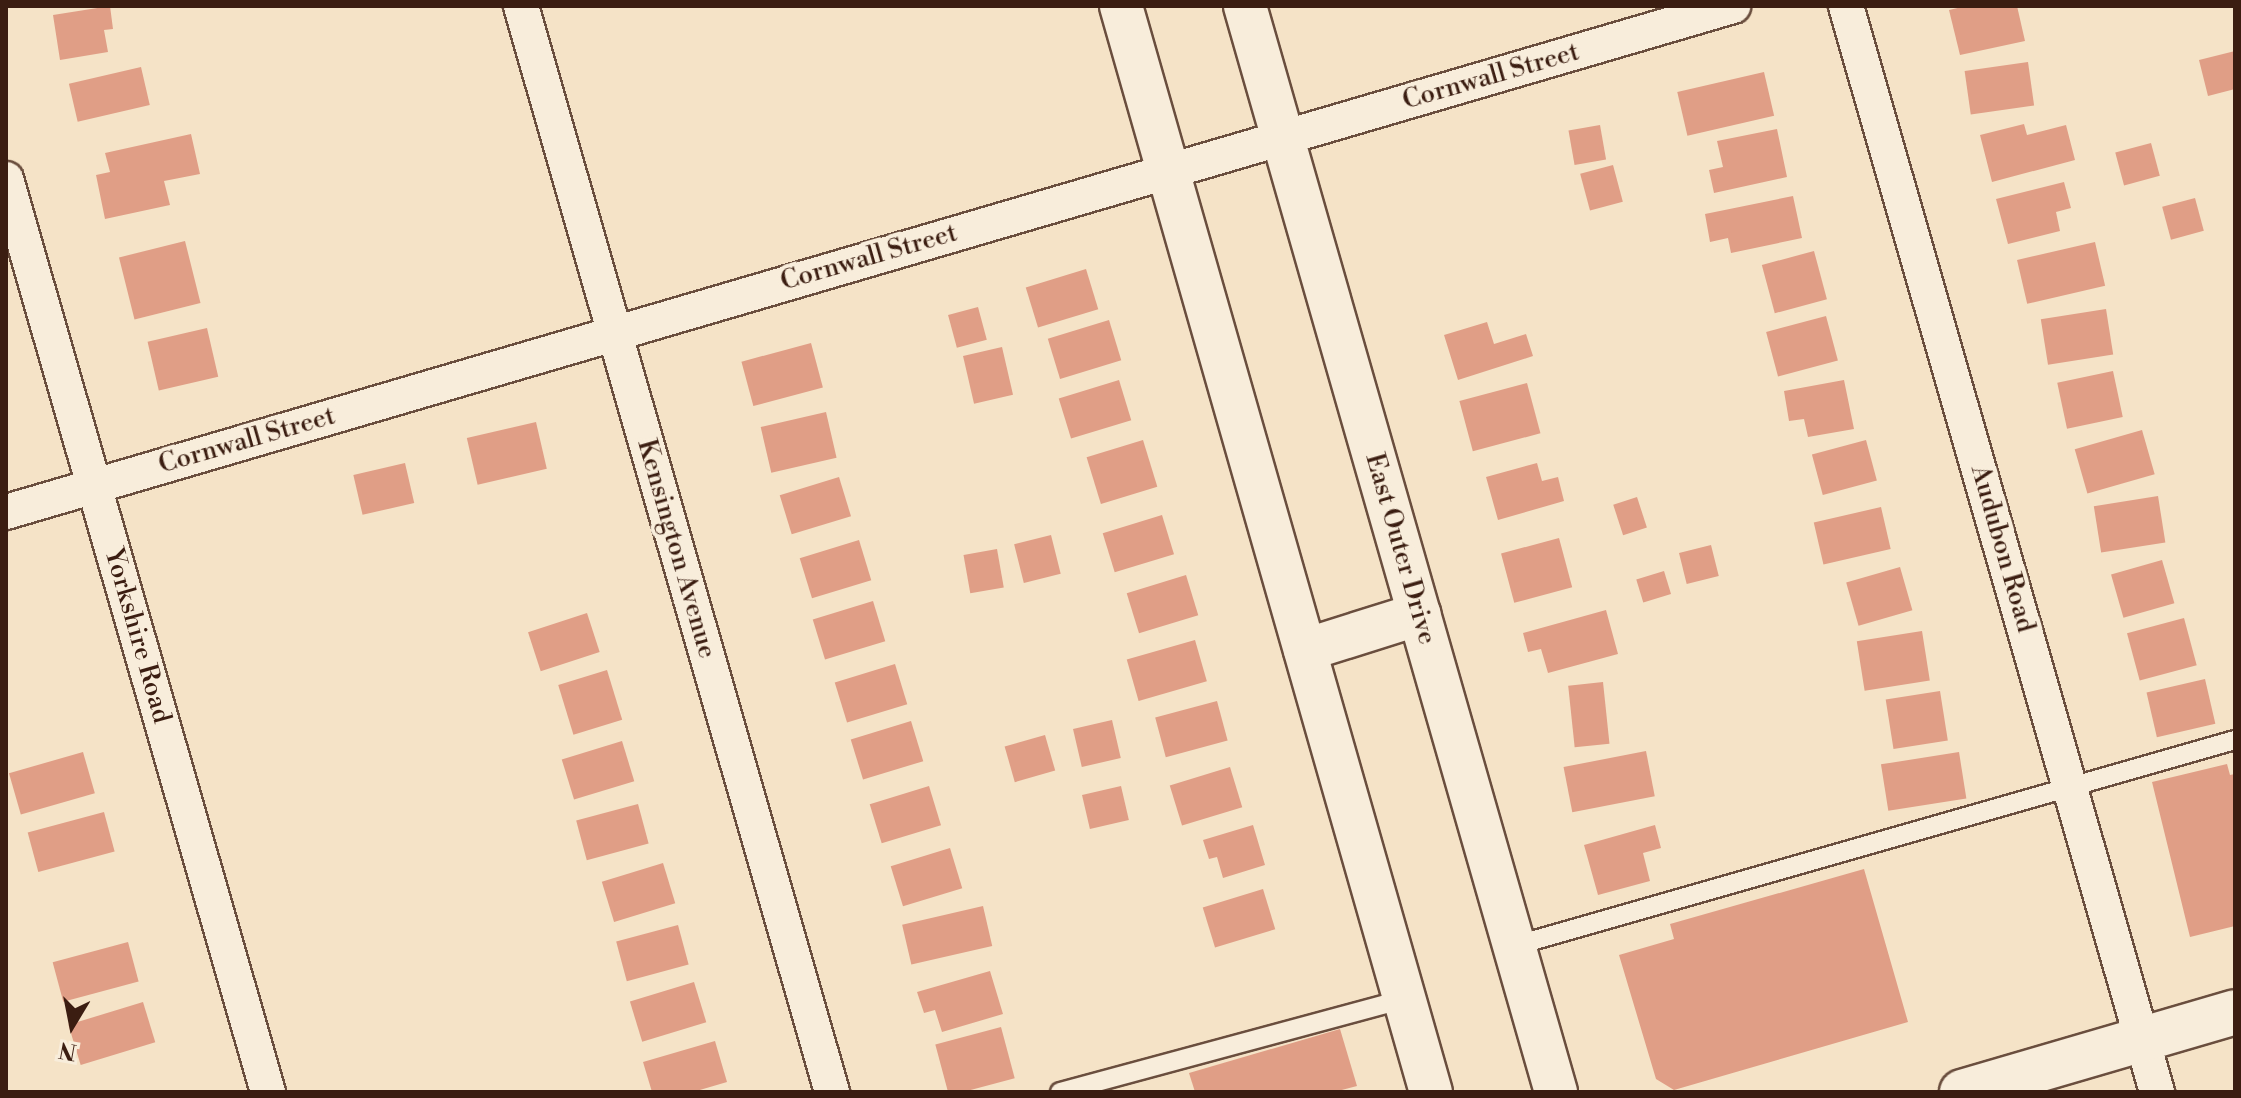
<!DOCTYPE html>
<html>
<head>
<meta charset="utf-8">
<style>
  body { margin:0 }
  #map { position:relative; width:2241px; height:1098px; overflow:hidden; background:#f5e3c7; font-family:"Libre Bodoni",serif }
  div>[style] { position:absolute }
  .building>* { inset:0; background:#e09e86; transform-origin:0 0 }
  .roads { filter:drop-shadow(2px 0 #6a4e3e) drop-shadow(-2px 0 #6a4e3e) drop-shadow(0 2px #6a4e3e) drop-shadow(0 -2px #6a4e3e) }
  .service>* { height:18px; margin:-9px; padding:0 9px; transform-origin:9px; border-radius:9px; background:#f8eddb }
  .minor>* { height:34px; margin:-17px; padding:0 17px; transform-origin:17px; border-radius:17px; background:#f8eddb }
  .tertiary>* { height:42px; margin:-21px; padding:0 21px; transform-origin:21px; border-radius:21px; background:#f8eddb }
  .secondary>* { height:44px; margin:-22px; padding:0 22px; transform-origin:22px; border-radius:22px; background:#f8eddb }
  span { translate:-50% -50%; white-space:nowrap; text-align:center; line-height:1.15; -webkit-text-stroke:8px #f8eddb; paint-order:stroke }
  .street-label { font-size:26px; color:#3b1d11 }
  .frame { position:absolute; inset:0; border:8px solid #3b1d11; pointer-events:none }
  .north { position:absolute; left:32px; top:986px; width:80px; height:80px; -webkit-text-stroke:6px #f8eddb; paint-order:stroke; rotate:190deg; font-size:22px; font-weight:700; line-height:32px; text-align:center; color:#3b1d11 }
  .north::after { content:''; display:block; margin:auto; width:28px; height:36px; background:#3b1d11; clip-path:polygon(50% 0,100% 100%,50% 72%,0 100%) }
</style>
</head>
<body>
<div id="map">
  <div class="building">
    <div style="clip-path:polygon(110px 6px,113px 29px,104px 30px,108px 52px,60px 60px,53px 15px)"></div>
    <div style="clip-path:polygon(1966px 6px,2017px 6px,2025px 41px,1960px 55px,1949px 10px)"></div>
    <div style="clip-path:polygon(2235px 51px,2235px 89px,2208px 96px,2199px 60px)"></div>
    <div style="left:2028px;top:62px;width:44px;height:64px;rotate:82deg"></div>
    <div style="left:141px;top:67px;width:39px;height:74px;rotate:77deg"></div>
    <div style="left:1764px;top:72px;width:45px;height:89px;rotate:77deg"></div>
    <div style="clip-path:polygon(2024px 124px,2027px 135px,2066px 125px,2075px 160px,1992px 182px,1980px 135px)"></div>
    <div style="left:1600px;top:125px;width:35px;height:32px;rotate:80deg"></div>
    <div style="clip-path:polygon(1777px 129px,1787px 177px,1714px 193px,1709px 170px,1723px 167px,1717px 141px)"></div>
    <div style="clip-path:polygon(191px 134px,200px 174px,164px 181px,170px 205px,105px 219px,96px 175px,110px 172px,105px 153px)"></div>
    <div style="left:2151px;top:143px;width:34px;height:37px;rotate:75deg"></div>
    <div style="left:1613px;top:165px;width:38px;height:34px;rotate:75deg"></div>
    <div style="clip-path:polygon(2064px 182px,2071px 208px,2056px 212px,2060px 231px,2008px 244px,1996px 199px)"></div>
    <div style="clip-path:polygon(1793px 196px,1802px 238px,1731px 253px,1728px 238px,1710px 242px,1705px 214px)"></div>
    <div style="left:2195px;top:198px;width:34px;height:34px;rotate:75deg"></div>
    <div style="left:185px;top:241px;width:64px;height:68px;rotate:76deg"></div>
    <div style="left:2095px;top:242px;width:45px;height:80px;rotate:77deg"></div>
    <div style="left:1814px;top:251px;width:50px;height:54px;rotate:75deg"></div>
    <div style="left:1086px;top:269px;width:42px;height:63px;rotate:73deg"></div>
    <div style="left:978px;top:307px;width:34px;height:31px;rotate:75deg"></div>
    <div style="left:2106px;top:309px;width:46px;height:66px;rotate:81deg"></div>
    <div style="left:1826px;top:316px;width:46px;height:62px;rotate:75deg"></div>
    <div style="left:1109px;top:320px;width:42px;height:64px;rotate:73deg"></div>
    <div style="clip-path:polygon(1487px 322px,1494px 344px,1526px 334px,1533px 356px,1458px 380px,1444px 335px)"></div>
    <div style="left:207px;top:328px;width:50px;height:61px;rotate:77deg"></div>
    <div style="left:811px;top:343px;width:46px;height:72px;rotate:75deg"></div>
    <div style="left:1002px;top:347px;width:49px;height:40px;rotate:77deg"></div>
    <div style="left:2113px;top:371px;width:47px;height:57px;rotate:78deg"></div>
    <div style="left:1119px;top:380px;width:42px;height:63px;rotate:73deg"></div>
    <div style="clip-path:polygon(1844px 380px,1854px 429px,1808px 437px,1804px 419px,1789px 421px,1784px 391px)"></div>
    <div style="left:1527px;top:383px;width:52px;height:70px;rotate:75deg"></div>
    <div style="left:826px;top:412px;width:47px;height:67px;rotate:77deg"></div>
    <div style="left:536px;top:422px;width:48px;height:71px;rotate:77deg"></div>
    <div style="left:2142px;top:430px;width:46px;height:70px;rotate:74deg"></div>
    <div style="left:1143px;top:440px;width:49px;height:59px;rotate:73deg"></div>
    <div style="left:1866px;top:440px;width:42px;height:56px;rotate:75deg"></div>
    <div style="left:405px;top:463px;width:41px;height:53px;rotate:77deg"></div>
    <div style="clip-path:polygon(1537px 463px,1542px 481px,1558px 477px,1564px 501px,1498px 520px,1486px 477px)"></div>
    <div style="left:839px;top:477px;width:41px;height:62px;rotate:73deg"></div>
    <div style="left:2158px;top:496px;width:47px;height:65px;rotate:81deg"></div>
    <div style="left:1637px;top:497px;width:32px;height:25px;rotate:72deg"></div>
    <div style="left:1881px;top:507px;width:43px;height:69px;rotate:77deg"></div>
    <div style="left:1162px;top:515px;width:41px;height:62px;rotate:73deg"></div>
    <div style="left:1051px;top:535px;width:40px;height:38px;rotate:76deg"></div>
    <div style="left:1559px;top:538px;width:51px;height:60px;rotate:75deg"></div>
    <div style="left:859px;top:540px;width:42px;height:62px;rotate:73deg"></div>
    <div style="left:1711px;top:545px;width:32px;height:33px;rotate:76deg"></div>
    <div style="left:997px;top:549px;width:39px;height:34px;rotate:80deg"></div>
    <div style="left:2162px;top:560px;width:45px;height:53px;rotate:74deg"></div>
    <div style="left:1900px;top:567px;width:45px;height:56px;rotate:74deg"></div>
    <div style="left:1664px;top:571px;width:24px;height:29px;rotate:73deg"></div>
    <div style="left:1186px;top:575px;width:42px;height:62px;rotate:73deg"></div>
    <div style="left:873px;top:601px;width:42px;height:63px;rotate:73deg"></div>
    <div style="clip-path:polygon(1606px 610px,1618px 654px,1548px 673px,1541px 649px,1528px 652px,1523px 633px)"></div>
    <div style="left:587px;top:613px;width:41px;height:62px;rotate:72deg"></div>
    <div style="left:2184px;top:618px;width:49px;height:59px;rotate:75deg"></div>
    <div style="left:1922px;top:631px;width:50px;height:66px;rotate:81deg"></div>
    <div style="left:1195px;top:640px;width:43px;height:71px;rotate:74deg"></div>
    <div style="left:895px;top:664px;width:42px;height:63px;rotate:73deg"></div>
    <div style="left:607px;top:670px;width:52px;height:51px;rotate:73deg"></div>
    <div style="left:2205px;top:679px;width:46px;height:60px;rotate:77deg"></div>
    <div style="left:1603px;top:682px;width:62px;height:35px;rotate:84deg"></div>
    <div style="left:1940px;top:691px;width:50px;height:55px;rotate:81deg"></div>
    <div style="left:1217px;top:701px;width:41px;height:64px;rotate:75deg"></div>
    <div style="left:1112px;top:720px;width:39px;height:40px;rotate:77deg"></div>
    <div style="left:911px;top:721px;width:42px;height:63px;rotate:73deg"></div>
    <div style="left:1045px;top:735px;width:37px;height:42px;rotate:74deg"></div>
    <div style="left:622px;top:741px;width:42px;height:63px;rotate:73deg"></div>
    <div style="left:1646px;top:751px;width:46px;height:84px;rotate:79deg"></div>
    <div style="left:83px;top:752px;width:43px;height:77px;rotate:74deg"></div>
    <div style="left:1959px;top:752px;width:47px;height:79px;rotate:81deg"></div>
    <div style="clip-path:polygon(2227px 764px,2230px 775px,2235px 774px,2235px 926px,2190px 937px,2152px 782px)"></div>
    <div style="left:1230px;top:767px;width:42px;height:63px;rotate:73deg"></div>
    <div style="left:929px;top:786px;width:41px;height:62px;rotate:73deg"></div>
    <div style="left:1121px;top:786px;width:35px;height:40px;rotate:77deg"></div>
    <div style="left:638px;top:804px;width:41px;height:64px;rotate:75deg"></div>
    <div style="left:104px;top:812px;width:41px;height:79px;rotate:75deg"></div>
    <div style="clip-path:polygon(1253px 825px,1265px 865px,1223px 878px,1217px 857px,1209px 859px,1203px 840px)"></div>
    <div style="clip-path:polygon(1655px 825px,1661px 848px,1643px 853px,1650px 881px,1598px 895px,1584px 845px)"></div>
    <div style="left:950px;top:848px;width:42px;height:62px;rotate:73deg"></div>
    <div style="left:663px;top:863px;width:42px;height:64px;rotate:73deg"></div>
    <div style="clip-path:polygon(1864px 869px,1908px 1022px,1674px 1090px,1656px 1079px,1619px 955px,1674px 939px,1670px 924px)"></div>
    <div style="left:1263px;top:889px;width:42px;height:63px;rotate:73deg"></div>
    <div style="left:983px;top:906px;width:41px;height:83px;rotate:77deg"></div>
    <div style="left:678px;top:925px;width:41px;height:64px;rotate:75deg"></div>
    <div style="left:128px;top:942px;width:41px;height:78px;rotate:75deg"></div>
    <div style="clip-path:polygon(990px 971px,1003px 1014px,942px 1032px,935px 1010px,924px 1013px,917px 992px)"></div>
    <div style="left:694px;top:982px;width:42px;height:67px;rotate:73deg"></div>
    <div style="left:143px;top:1002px;width:42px;height:78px;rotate:73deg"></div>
    <div style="left:1001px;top:1027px;width:53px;height:68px;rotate:75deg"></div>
    <div style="clip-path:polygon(1340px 1029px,1357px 1086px,1334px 1092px,1195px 1092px,1189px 1073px)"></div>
    <div style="clip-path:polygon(715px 1041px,727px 1082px,693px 1092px,652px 1092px,643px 1062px)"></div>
  </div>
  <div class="roads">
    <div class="service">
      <div style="left:1514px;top:946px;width:750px;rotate:-15.95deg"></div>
      <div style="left:1060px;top:1092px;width:357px;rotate:-15.1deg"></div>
    </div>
    <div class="minor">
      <div style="left:521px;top:6px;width:1130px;rotate:74.02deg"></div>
      <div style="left:1846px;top:6px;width:1130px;rotate:74.02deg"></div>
      <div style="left:6px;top:179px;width:950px;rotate:73.99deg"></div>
      <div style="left:6px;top:512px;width:1800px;rotate:-16.33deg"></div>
    </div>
    <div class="tertiary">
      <div style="left:1121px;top:6px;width:1129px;rotate:74.07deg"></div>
      <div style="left:1245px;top:6px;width:1130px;rotate:74.02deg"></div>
      <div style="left:1305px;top:650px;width:120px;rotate:-17.5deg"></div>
    </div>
    <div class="secondary">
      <div style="left:1962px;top:1092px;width:284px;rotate:-16.3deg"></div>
    </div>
  </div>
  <div class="street-label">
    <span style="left:1491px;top:77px;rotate:-16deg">Cornwall Street</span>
    <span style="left:869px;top:258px;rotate:-16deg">Cornwall Street</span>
    <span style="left:247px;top:441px;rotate:-16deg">Cornwall Street</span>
    <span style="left:676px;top:549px;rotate:74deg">Kensington Avenue</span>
    <span style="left:1400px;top:549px;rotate:74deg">East Outer Drive</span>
    <span style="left:2002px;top:549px;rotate:74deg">Audubon Road</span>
    <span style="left:137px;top:636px;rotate:74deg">Yorkshire Road</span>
  </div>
  <div class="frame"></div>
  <div class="north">N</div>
</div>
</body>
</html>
